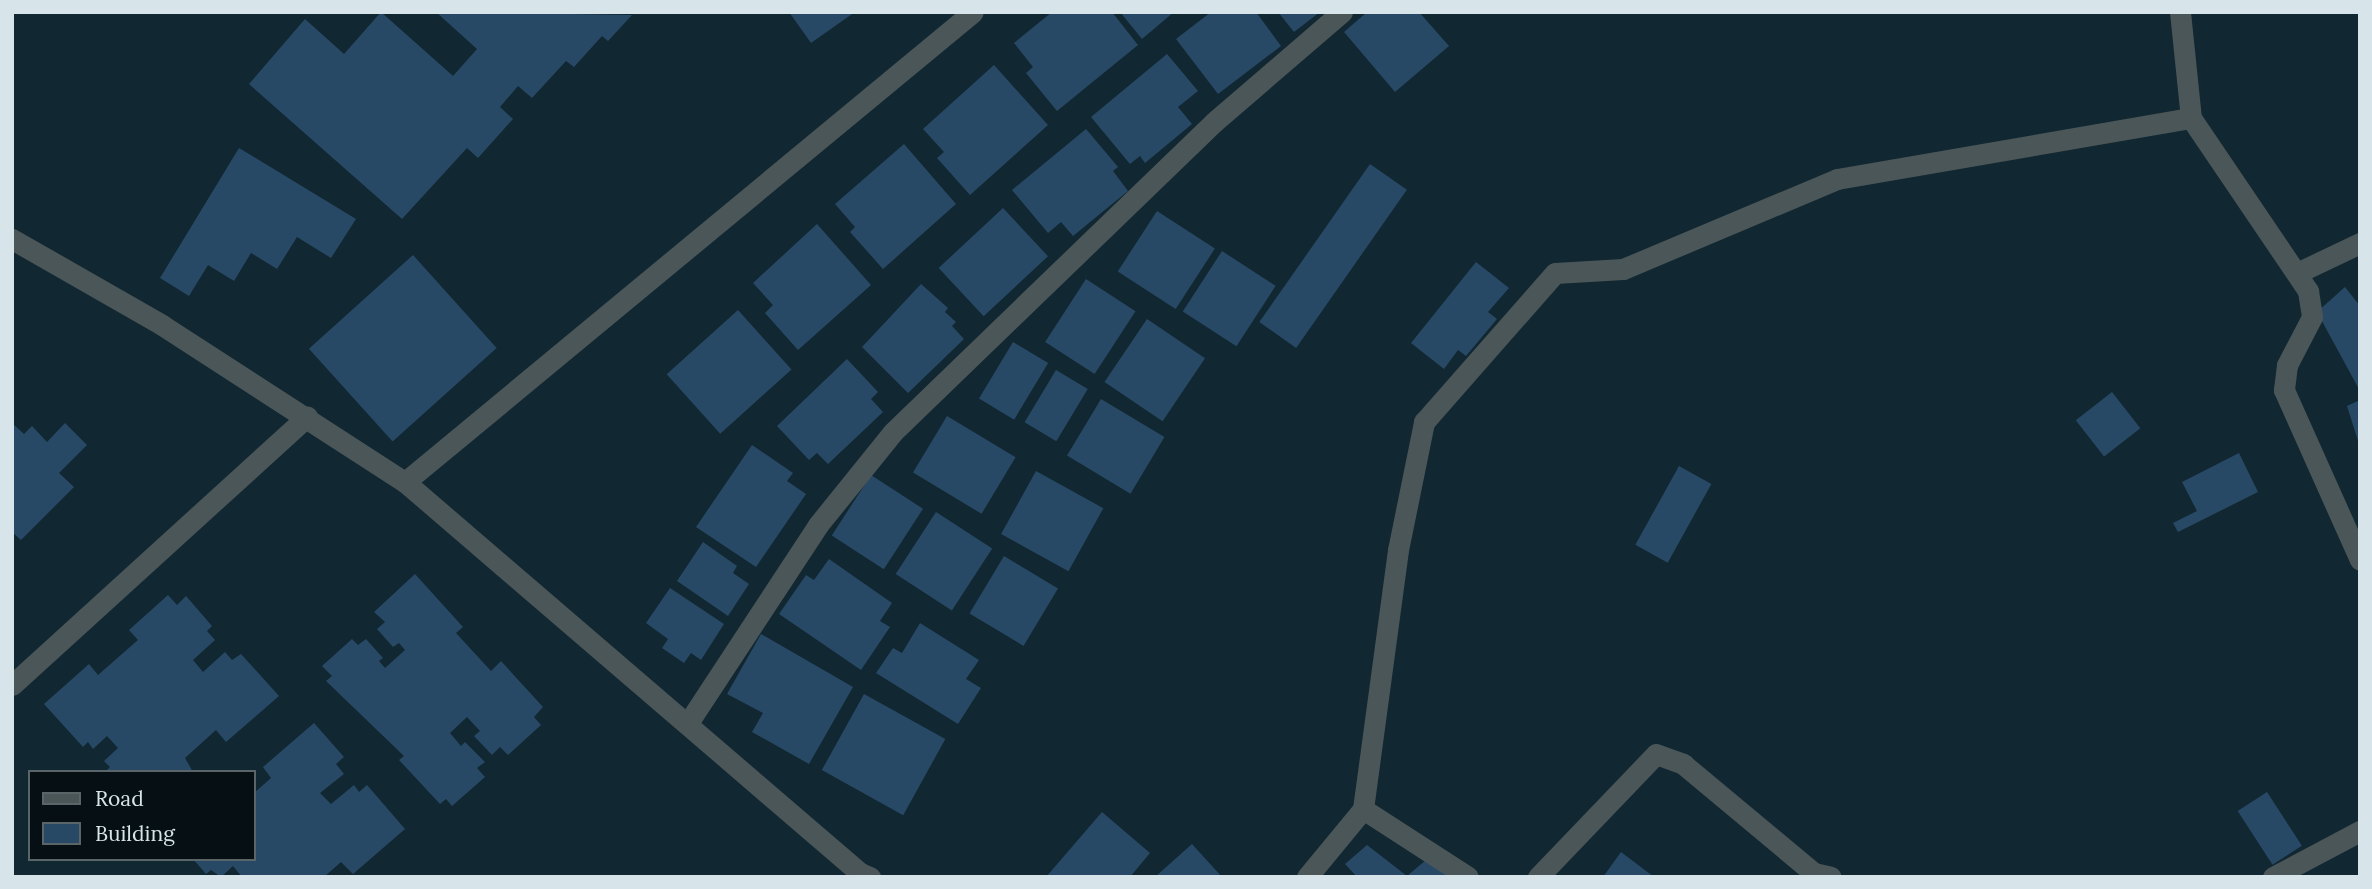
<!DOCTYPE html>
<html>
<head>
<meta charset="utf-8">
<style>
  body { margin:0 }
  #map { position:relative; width:2372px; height:889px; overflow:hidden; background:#112731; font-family:Lora,serif }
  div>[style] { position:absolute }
  .building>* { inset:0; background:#284966; transform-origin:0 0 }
  .street>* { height:21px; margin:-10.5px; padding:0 10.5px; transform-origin:10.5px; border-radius:10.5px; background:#4b5658 }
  span { translate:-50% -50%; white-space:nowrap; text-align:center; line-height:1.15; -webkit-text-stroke:6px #060f13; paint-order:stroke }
  .frame { position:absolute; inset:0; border:14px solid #d7e5eb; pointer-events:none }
  .legend { position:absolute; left:28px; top:770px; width:228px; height:91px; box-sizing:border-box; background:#060f13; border:2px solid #5a6569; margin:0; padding:9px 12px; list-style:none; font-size:21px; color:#d7e5eb }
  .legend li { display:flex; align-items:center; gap:14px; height:35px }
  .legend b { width:35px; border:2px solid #5a6569 }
</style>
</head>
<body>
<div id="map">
  <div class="building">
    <div style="clip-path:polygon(381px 12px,453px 76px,477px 49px,436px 12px,632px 15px,608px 41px,602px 36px,574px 67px,566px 61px,532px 98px,518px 86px,500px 107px,513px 119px,478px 158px,467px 148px,402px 219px,249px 84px,305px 19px,344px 54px)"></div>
    <div style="clip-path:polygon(789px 12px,855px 12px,811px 43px)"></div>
    <div style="clip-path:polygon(1052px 12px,1112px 12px,1138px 45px,1057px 111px,1026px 73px,1033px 67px,1014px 43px)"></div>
    <div style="clip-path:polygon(1120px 12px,1174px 12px,1142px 39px)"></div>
    <div style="clip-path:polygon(1211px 12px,1256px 12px,1281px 46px,1218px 94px,1176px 39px)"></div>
    <div style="clip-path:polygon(1278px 12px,1320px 12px,1294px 32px)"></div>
    <div style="clip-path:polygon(1367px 12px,1419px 12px,1449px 46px,1395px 92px,1344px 32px)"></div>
    <div style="clip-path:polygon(1167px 54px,1198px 91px,1178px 107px,1192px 124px,1145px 163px,1140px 156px,1130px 164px,1091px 117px)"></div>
    <div style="clip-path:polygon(994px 65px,1048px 125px,970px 195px,937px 158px,944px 152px,923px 129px)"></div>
    <div style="clip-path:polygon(1086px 129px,1118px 167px,1113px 171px,1128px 191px,1073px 236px,1061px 222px,1048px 233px,1012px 190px)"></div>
    <div style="clip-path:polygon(904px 144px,956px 204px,883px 269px,850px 232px,855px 227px,835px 204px)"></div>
    <div style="clip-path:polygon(239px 148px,356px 219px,331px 258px,297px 237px,277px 269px,251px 253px,234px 281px,208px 265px,189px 296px,160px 278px)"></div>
    <div style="left:1370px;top:164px;width:45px;height:193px;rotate:35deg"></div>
    <div style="left:1003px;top:208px;width:66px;height:88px;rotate:47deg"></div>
    <div style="left:1157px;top:211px;width:69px;height:72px;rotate:33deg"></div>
    <div style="clip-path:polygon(817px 224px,871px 285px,798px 350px,765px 313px,773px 305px,753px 283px)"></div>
    <div style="left:1222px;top:251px;width:64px;height:72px;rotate:33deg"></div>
    <div style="left:413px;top:255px;width:125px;height:140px;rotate:48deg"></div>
    <div style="clip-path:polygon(1476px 262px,1509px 288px,1488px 312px,1497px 319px,1466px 356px,1458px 350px,1444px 369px,1411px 343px)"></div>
    <div style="left:1086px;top:279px;width:59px;height:75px;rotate:33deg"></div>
    <div style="clip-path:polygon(921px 284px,948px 308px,945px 312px,956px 322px,952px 326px,964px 339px,908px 393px,862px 347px)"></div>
    <div style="clip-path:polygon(2345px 287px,2360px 306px,2360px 391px,2317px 312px)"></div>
    <div style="left:738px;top:310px;width:80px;height:96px;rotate:48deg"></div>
    <div style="left:1147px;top:319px;width:70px;height:76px;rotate:34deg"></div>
    <div style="left:1013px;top:342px;width:41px;height:66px;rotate:31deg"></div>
    <div style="clip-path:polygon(847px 359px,878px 392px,871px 399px,883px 412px,828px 464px,817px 453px,809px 460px,777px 426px)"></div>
    <div style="left:1056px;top:370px;width:37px;height:61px;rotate:31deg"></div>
    <div style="left:2112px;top:392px;width:46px;height:46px;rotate:52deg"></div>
    <div style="left:1101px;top:399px;width:74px;height:66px;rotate:31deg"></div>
    <div style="clip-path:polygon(2360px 400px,2360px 444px,2359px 444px,2347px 406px)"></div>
    <div style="left:947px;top:416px;width:80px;height:66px;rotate:31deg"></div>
    <div style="clip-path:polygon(12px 423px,24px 434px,32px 426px,47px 442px,65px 423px,87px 445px,59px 473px,74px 487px,21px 540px,12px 532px)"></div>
    <div style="clip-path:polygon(752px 445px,793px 473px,787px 481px,806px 494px,756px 567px,696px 527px)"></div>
    <div style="clip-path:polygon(2239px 453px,2258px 492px,2178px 532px,2173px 523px,2197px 511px,2182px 482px)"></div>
    <div style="left:1679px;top:466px;width:37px;height:90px;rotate:29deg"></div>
    <div style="left:1036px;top:471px;width:77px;height:72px;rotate:29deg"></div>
    <div style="left:871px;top:475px;width:62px;height:72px;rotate:33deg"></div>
    <div style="left:936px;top:512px;width:67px;height:74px;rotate:33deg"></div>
    <div style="clip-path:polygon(703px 542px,737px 566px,733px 573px,749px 584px,728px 616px,677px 581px)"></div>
    <div style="left:1004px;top:556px;width:63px;height:67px;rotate:31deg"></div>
    <div style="clip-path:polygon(829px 559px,892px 603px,880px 621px,890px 627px,861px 670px,779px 614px,806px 575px,814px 580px)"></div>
    <div style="clip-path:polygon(415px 574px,463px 627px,456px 633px,491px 671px,501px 661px,543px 707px,534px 717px,541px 725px,508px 755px,500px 747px,492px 755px,474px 736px,480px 731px,467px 717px,450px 733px,461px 746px,465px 742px,485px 762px,477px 768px,485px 777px,452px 806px,446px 799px,440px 804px,399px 760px,404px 756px,326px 681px,332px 676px,322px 666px,352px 639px,358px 645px,366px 639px,383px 658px,379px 661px,385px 668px,405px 650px,399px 643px,393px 647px,377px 629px,385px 622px,374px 612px)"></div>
    <div style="clip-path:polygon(670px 588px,724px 624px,701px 660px,691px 653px,684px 663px,662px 648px,668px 639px,646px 623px)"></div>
    <div style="clip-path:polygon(168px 595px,177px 605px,186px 596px,212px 626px,207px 631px,215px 640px,193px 660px,203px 672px,225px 652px,232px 660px,241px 654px,279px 696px,226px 742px,216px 730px,185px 758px,193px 772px,105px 772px,110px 767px,104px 761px,118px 748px,107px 736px,93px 749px,88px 742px,83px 747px,44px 704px,89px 664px,98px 675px,138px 640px,129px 630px)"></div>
    <div style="clip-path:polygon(920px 623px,979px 660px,966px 679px,981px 688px,958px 724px,876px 673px,893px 648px,902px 653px)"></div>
    <div style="clip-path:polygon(761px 634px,853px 687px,809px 764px,752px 732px,763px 713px,727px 694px)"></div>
    <div style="left:864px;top:694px;width:93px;height:87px;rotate:29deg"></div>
    <div style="clip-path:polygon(314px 723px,344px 757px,336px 764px,344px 774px,320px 793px,331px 804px,354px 785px,359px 792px,367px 785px,405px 829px,353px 874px,341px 862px,324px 877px,242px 877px,233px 866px,221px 877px,211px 870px,206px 874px,193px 859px,254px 859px,254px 793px,271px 778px,263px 767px)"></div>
    <div style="left:2267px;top:792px;width:64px;height:35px;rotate:57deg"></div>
    <div style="clip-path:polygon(1102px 812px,1150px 853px,1130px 877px,1046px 877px)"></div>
    <div style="clip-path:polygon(1192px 844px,1222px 877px,1155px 877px)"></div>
    <div style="clip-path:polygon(1367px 845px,1407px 876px,1426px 860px,1452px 877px,1357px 877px,1345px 864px)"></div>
    <div style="clip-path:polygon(1621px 852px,1654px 877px,1603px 877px)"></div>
  </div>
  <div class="street">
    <div style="left:2180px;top:12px;width:107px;rotate:84.1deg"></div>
    <div style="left:12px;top:239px;width:173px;rotate:29.8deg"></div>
    <div style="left:162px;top:325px;width:289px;rotate:32.9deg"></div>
    <div style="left:405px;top:482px;width:600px;rotate:40.67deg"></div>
    <div style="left:860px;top:873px;width:11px;rotate:22deg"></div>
    <div style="left:2299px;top:272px;width:68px;rotate:-25.4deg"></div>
    <div style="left:405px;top:482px;width:737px;rotate:-39.61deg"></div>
    <div style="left:12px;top:685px;width:399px;rotate:-42.3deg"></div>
    <div style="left:688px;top:723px;width:237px;rotate:-56.7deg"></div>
    <div style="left:818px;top:525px;width:119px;rotate:-51.1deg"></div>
    <div style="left:893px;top:432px;width:446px;rotate:-44deg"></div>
    <div style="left:1214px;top:122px;width:169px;rotate:-40.7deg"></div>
    <div style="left:1363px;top:809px;width:125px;rotate:32.9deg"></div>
    <div style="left:1307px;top:877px;width:88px;rotate:-50.5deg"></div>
    <div style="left:1363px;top:809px;width:261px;rotate:-82.3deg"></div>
    <div style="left:1398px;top:550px;width:131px;rotate:-78.5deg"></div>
    <div style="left:1424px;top:422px;width:198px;rotate:-48.7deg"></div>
    <div style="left:1555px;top:273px;width:68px;rotate:-3.4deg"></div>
    <div style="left:1623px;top:269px;width:232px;rotate:-22.8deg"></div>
    <div style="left:1837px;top:179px;width:359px;rotate:-9.8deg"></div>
    <div style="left:2191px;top:118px;width:209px;rotate:55.9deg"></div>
    <div style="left:2308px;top:291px;width:26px;rotate:81deg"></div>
    <div style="left:2312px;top:317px;width:54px;rotate:117.5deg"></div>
    <div style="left:2287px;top:365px;width:25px;rotate:97deg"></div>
    <div style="left:2284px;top:390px;width:186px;rotate:65.9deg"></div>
    <div style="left:1538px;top:877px;width:170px;rotate:-46.2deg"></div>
    <div style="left:1656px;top:754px;width:29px;rotate:20deg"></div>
    <div style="left:1683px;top:764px;width:170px;rotate:39.8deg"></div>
    <div style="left:1814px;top:873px;width:17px;rotate:13deg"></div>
    <div style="left:2273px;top:877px;width:98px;rotate:-27.9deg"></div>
  </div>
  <div class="frame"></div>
  <ul class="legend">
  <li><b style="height:9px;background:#4b5658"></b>Road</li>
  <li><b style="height:19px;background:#284966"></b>Building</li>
  </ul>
</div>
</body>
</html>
